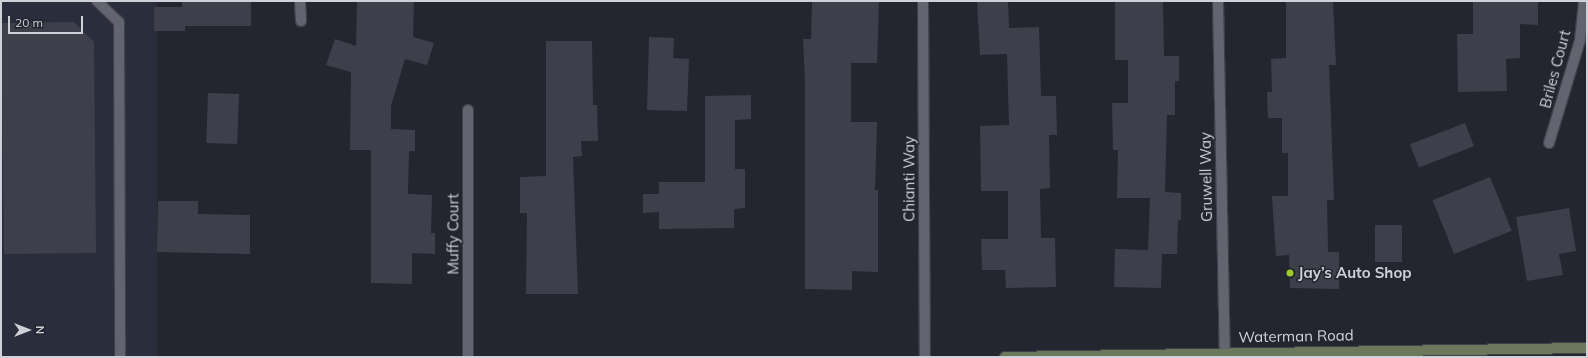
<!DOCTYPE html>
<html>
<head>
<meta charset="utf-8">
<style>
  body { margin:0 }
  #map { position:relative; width:1588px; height:358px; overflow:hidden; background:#23252f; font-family:Mulish,sans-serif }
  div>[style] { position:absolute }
  .built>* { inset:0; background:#292d3c; transform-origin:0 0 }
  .building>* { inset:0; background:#3d404b; transform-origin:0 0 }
  .roads { filter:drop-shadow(1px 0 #3f4149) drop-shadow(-1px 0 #3f4149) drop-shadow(0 1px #3f4149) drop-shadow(0 -1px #3f4149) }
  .service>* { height:10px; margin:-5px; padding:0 5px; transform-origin:5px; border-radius:5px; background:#626570 }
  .minor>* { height:10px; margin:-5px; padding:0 5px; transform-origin:5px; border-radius:5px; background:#626570 }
  .secondary>* { height:10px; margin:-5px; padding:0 5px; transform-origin:5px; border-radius:5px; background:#6c785b }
  .dots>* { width:11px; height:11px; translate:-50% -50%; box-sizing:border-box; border:2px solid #23252f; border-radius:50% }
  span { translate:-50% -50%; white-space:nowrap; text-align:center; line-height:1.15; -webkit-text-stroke:3px #23252f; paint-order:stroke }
  .street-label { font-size:15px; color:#cfd1d8 }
  .poi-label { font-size:15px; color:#cfd1d8; font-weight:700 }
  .left { translate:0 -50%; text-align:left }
  .frame { position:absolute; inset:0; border:2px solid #cfd1d8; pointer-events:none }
  .north { position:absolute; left:8px; top:310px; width:40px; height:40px; -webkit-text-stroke:3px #23252f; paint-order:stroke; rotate:90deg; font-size:11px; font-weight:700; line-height:16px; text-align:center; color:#cfd1d8 }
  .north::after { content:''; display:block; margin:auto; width:14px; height:18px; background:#cfd1d8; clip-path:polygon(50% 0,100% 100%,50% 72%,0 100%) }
  .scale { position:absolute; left:8px; top:16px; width:75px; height:18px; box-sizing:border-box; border:2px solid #cfd1d8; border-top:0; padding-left:5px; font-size:12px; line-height:14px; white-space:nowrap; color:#cfd1d8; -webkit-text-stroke:3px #23252f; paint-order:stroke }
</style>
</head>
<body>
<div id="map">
  <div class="built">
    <div style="left:1px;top:1px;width:156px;height:356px"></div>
  </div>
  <div class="building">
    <div style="clip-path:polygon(182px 1px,251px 1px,251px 26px,185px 26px,185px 31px,154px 31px,154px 7px,182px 7px)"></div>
    <div style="clip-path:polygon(357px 1px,414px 1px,413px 37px,434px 43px,427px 65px,405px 59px,391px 106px,391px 129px,415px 130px,415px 151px,409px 151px,408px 194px,432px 195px,431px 233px,435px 233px,435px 254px,412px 253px,412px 284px,371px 283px,371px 150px,350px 150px,351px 72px,326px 65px,335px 39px,356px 46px)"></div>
    <div style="clip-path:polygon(812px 1px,879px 1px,877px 63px,851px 63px,851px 122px,877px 122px,875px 190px,878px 190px,878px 272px,852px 271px,852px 290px,805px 289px,805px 82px,803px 39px,811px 39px)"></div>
    <div style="clip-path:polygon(977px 1px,1008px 1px,1009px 28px,1039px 27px,1041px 96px,1056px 96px,1057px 135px,1049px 135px,1050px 188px,1040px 189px,1041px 238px,1055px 238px,1056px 287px,1006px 288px,1005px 270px,982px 270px,981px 239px,1008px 239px,1008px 191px,981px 191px,980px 126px,1009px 125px,1007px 54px,980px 55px)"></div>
    <div style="clip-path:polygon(1115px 1px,1163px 1px,1164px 56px,1179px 56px,1179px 81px,1175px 81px,1175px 115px,1167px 115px,1165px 192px,1181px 193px,1181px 220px,1178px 220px,1177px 254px,1162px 254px,1161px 288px,1114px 287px,1115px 249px,1148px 250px,1150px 198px,1117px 198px,1118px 150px,1113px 150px,1112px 103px,1128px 103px,1128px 60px,1115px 60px)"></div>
    <div style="clip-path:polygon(1286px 1px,1333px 1px,1336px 65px,1329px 65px,1334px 200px,1327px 200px,1328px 252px,1339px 252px,1339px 289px,1290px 288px,1289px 255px,1276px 256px,1272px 196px,1288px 196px,1288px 153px,1282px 153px,1282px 118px,1268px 118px,1267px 92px,1272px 92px,1271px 59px,1286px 58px)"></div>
    <div style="clip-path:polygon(1473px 1px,1538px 1px,1538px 25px,1520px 24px,1520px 58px,1506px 59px,1507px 91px,1458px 92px,1457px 34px,1473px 34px)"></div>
    <div style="clip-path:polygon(74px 22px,94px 42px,96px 253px,4px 254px,1px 23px)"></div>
    <div style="clip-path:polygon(649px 37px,674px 38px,673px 58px,689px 59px,687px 111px,647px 110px)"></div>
    <div style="clip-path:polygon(546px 41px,592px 41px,593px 105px,597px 105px,598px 141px,581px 141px,582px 156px,573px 157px,578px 294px,526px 294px,527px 213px,520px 213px,520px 177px,546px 176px)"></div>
    <div style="left:208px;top:93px;width:31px;height:50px;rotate:2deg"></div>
    <div style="clip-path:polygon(751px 95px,751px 119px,735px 120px,735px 169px,745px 169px,745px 208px,734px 209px,734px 228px,659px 229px,659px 212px,643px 213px,643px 194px,659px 194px,659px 182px,705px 182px,705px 96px)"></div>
    <div style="left:1465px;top:123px;width:25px;height:59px;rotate:69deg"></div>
    <div style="left:1490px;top:177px;width:58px;height:62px;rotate:68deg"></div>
    <div style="clip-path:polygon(158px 201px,198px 201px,198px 214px,250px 215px,250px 254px,157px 252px)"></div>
    <div style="clip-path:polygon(1569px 208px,1576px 251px,1559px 254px,1563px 275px,1527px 281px,1516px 217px)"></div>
    <div style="left:1375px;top:225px;width:27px;height:37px"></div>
  </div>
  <div class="roads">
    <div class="service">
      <div style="left:97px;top:1px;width:30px;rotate:44deg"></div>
      <div style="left:119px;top:22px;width:335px;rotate:89.8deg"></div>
    </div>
    <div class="minor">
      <div style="left:300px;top:1px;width:20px;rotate:87deg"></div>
      <div style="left:923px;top:1px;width:356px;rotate:89.7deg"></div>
      <div style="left:1218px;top:1px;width:351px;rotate:88.9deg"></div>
      <div style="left:1549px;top:143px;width:108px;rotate:-73.2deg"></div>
      <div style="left:1580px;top:40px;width:39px;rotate:-84deg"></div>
      <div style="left:468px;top:357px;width:247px;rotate:-90deg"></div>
    </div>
    <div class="secondary">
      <div style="left:1005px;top:357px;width:582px;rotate:-0.89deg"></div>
    </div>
  </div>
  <div class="dots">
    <div style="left:1290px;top:273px;background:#9fca2d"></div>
  </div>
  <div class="street-label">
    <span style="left:1555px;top:69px;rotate:-75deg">Briles Court</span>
    <span style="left:1206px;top:177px;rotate:-91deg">Gruwell Way</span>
    <span style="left:909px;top:179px;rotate:-90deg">Chianti Way</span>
    <span style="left:453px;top:234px;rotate:-90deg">Muffy Court</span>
    <span style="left:1296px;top:336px;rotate:-1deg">Waterman Road</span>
  </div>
  <div class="poi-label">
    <span class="left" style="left:1298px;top:273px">Jay’s Auto Shop</span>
  </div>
  <div class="frame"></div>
  <div class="north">N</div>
  <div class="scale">20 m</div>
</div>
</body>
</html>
